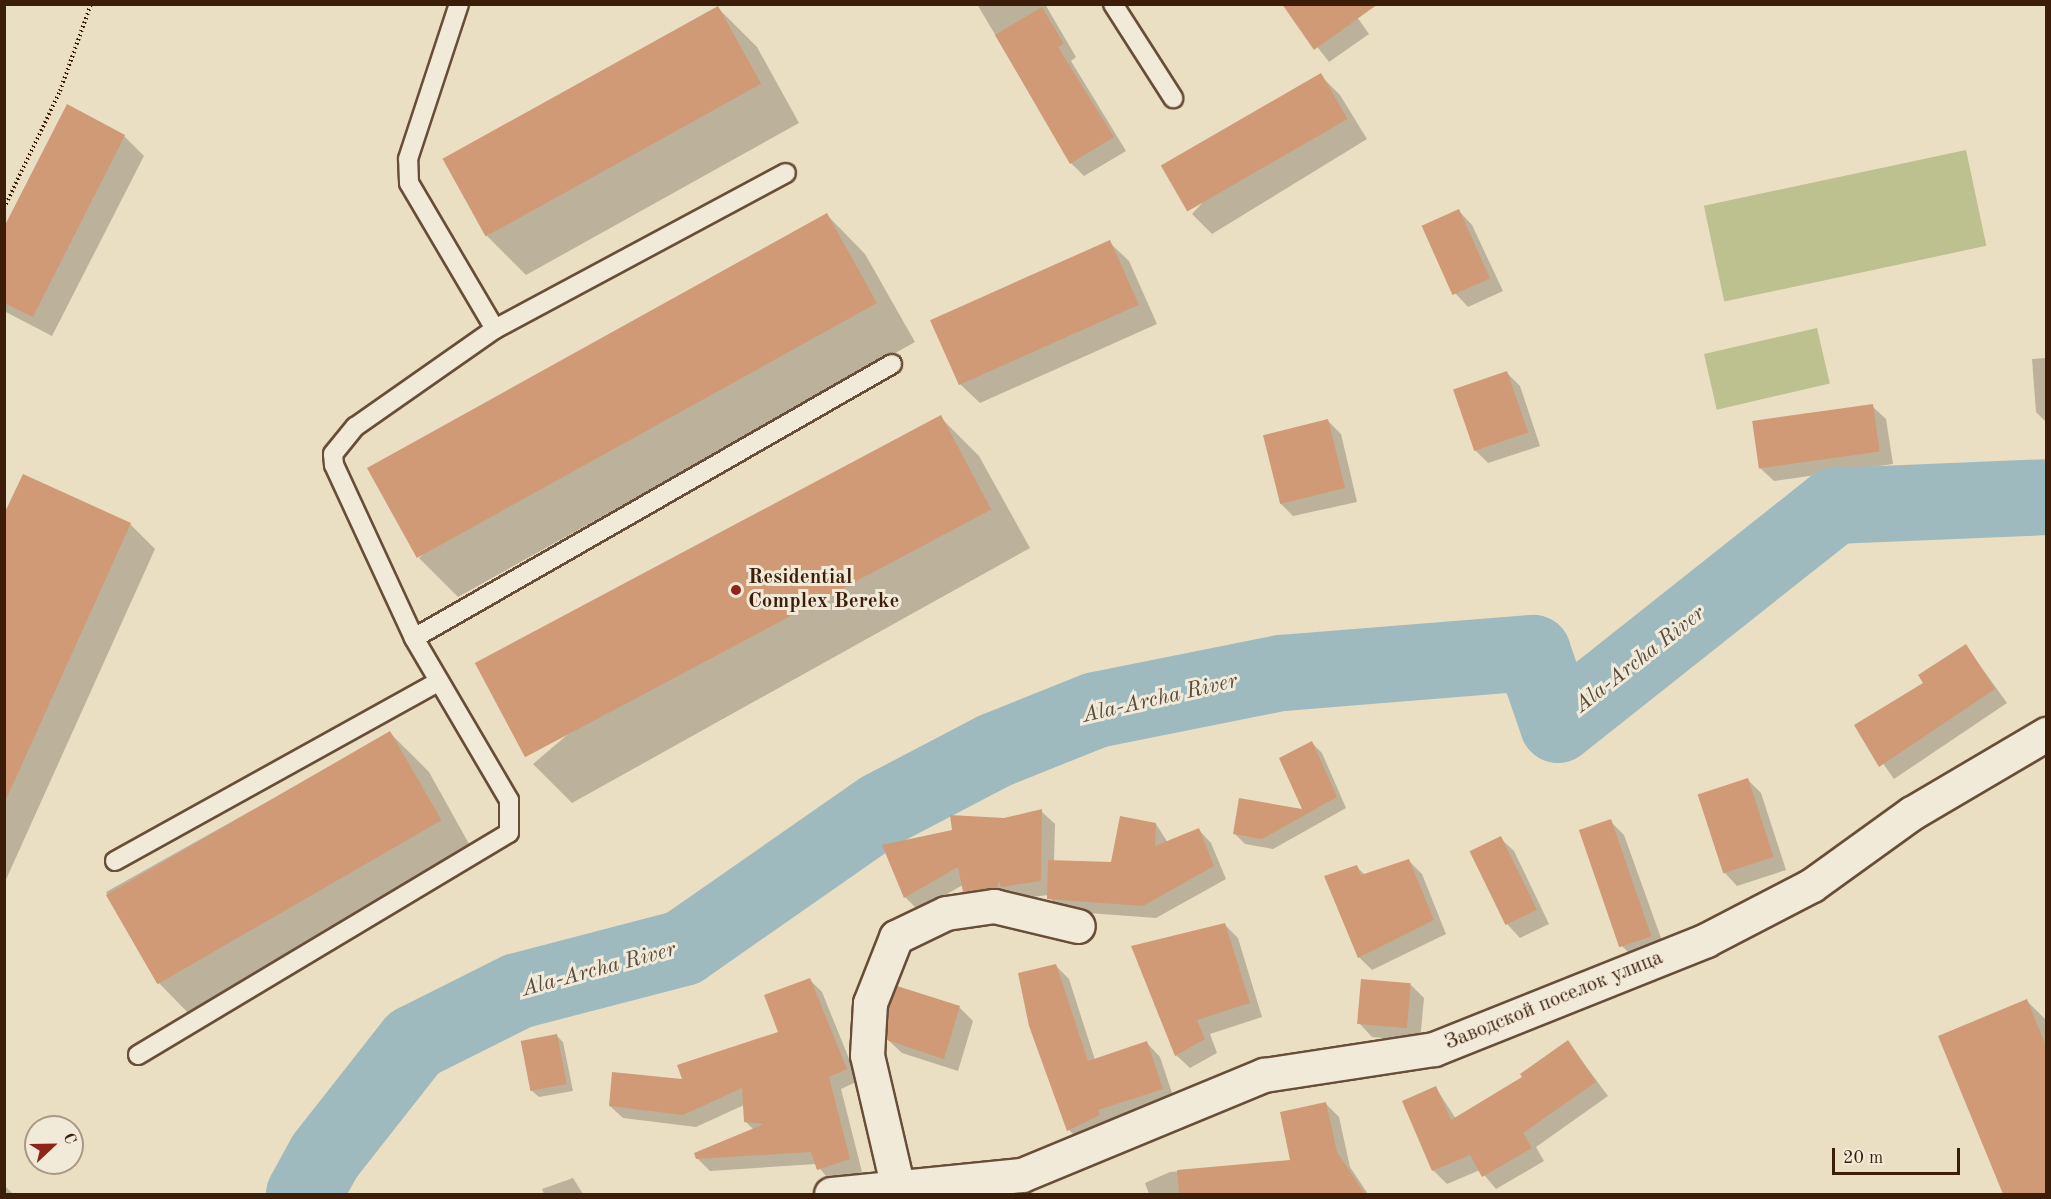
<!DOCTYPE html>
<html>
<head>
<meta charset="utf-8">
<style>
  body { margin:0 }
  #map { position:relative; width:2051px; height:1199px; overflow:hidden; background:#ebdfc3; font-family:"Old Standard TT",serif }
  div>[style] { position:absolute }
  .green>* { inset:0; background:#bdc08f; transform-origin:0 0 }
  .shadow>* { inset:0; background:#0003 }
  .river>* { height:76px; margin:-38px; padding:0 38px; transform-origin:38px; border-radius:38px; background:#9ebabf }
  .building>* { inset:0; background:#d09a77; transform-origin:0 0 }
  .path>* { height:4px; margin-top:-2px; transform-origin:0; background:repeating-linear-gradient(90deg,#3c1d0a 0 1.5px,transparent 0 4.5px) }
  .roads { filter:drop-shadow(2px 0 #684e38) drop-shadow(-2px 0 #684e38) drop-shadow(0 2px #684e38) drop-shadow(0 -2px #684e38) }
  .service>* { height:18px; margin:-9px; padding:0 9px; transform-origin:9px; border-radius:9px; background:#f2ead8 }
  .minor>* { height:33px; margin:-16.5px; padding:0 16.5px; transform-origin:16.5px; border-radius:16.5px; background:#f2ead8 }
  .dots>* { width:16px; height:16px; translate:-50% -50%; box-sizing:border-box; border:3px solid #f2ead8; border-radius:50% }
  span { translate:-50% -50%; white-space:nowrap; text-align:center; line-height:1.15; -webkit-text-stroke:6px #f2ead8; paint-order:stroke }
  .poi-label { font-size:21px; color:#3c1d0a; font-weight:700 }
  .left { translate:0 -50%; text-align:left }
  .street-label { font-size:21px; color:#3c1d0a }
  .water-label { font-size:22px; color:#594c40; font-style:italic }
  .frame { position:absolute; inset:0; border:6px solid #3c1d0a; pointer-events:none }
  .north { position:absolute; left:24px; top:1115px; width:60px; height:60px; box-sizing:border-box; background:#f2ead8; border:2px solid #a99886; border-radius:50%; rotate:68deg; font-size:16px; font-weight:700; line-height:24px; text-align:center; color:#3c1d0a }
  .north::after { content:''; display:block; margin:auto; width:21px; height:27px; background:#8f2418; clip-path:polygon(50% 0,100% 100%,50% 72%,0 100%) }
  .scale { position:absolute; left:1832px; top:1148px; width:128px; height:27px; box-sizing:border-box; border:3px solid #3c1d0a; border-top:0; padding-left:8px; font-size:18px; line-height:21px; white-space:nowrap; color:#3c1d0a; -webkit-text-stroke:4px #f2ead8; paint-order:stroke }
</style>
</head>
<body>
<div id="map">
  <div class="green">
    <div style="left:1966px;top:150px;width:98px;height:268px;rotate:78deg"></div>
    <div style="left:1817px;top:328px;width:57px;height:116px;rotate:77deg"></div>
  </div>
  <div class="shadow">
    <div style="clip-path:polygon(977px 4px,1045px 4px,1076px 57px,1071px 61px,1126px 151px,1084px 176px,1071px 163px)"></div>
    <div style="clip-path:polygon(1284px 4px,1348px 4px,1369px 34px,1329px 62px)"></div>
    <div style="clip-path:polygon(718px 8px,757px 47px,799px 123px,526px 275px,487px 236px)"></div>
    <div style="clip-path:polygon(1320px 75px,1340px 95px,1367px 139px,1212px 234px,1192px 214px)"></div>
    <div style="clip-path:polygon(124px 136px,144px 156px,52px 336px,4px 311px,4px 230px)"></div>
    <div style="clip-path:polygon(1459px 211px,1472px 225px,1503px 291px,1468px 307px,1455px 293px)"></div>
    <div style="clip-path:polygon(827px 215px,865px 254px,915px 342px,458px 597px,419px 558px)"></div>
    <div style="clip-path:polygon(1109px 242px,1129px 261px,1157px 324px,980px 403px,960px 384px)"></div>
    <div style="clip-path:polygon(2046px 358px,2046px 422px,2036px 412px,2032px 359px)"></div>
    <div style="clip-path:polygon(1507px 373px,1520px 386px,1540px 446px,1488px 463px,1474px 449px)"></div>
    <div style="clip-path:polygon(1872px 406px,1886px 419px,1893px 464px,1774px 481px,1760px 468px)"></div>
    <div style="clip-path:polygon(940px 417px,979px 456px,1030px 548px,572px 803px,533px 764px)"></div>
    <div style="clip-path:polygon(1328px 421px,1341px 434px,1357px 502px,1293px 516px,1280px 503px)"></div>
    <div style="clip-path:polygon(4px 518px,130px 524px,155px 549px,4px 884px)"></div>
    <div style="clip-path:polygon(1966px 646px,2007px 703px,1894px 779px,1856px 725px,1925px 683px)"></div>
    <div style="clip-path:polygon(390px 733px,429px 772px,478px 860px,194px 1019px,156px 980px,106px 892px)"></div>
    <div style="clip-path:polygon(1312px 743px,1322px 753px,1346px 808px,1273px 849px,1245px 844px,1235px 834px,1305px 811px)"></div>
    <div style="clip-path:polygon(1748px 780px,1761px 793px,1786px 870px,1737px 886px,1724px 872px)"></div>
    <div style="clip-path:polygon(1041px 811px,1055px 824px,1054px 862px,1112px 863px,1156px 824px,1168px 843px,1199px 830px,1211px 843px,1226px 879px,1156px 918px,1060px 911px,1048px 895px,978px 904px,963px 885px,918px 910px,905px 897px,1004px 819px)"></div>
    <div style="clip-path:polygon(1610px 821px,1624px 835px,1665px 949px,1636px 960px,1622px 946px)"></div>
    <div style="clip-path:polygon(1500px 838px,1514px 851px,1549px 924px,1520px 938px,1507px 924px,1472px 852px)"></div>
    <div style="clip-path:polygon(1409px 861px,1422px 874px,1446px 934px,1372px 970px,1359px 957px,1356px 866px,1365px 875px)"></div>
    <div style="clip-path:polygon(1225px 925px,1238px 938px,1262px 1017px,1210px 1034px,1217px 1053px,1190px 1068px,1176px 1055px)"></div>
    <div style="clip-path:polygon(1056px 966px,1069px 979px,1095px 1060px,1147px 1043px,1160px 1057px,1175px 1102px,1082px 1143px,1069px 1130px)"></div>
    <div style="clip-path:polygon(810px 980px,822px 992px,858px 1081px,841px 1089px,862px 1172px,831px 1182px,816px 1164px,710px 1171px,697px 1158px,754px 1130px,745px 1121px,744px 1105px,696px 1127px,623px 1118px,610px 1106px,685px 1081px,780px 1033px)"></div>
    <div style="clip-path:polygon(1411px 985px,1424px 998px,1420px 1041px,1372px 1037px,1359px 1023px)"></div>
    <div style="clip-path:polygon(898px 988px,960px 1008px,973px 1021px,958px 1071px,902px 1053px,888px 1040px)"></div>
    <div style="clip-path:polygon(2027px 1001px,2046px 1020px,2046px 1194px,2004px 1194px,1940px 1037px)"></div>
    <div style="clip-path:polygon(557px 1036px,563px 1042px,573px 1091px,539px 1097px,532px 1091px)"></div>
    <div style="clip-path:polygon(1568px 1042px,1608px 1096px,1536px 1147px,1544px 1161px,1496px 1189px,1480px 1170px,1447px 1184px,1433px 1170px,1436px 1088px,1456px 1119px,1524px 1078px)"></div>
    <div style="clip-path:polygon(1326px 1104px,1339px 1117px,1350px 1167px,1368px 1194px,1149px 1194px,1145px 1183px,1170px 1172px,1292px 1161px)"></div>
    <div style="clip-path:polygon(573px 1178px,583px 1194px,544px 1194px,542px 1189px)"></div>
    <div style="clip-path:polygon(4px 1185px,13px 1194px,4px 1194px)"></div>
  </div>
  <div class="river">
    <div style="left:304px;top:1194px;width:43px;rotate:-61.1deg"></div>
    <div style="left:325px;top:1156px;width:144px;rotate:-51.8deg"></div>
    <div style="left:414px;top:1043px;width:116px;rotate:-26.6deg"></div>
    <div style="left:518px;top:991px;width:171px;rotate:-14.6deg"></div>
    <div style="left:683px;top:948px;width:241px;rotate:-34.9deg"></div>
    <div style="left:881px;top:810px;width:130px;rotate:-27.6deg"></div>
    <div style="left:996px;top:750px;width:108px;rotate:-21.8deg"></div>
    <div style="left:1096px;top:710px;width:190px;rotate:-11.3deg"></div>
    <div style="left:1282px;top:673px;width:252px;rotate:-4.6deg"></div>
    <div style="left:1533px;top:653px;width:76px;rotate:70.9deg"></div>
    <div style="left:1558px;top:725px;width:352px;rotate:-38.4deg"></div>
    <div style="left:1834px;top:506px;width:212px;rotate:-2.4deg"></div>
  </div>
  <div class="building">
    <div style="clip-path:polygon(1282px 4px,1378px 4px,1314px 50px)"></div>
    <div style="left:718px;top:6px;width:89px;height:315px;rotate:61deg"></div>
    <div style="clip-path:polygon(1042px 7px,1064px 44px,1058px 47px,1114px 137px,1070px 164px,995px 35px)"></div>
    <div style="left:1321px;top:73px;width:53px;height:185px;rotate:60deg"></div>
    <div style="clip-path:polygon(67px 104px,125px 135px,33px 317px,4px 303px,4px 227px)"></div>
    <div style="left:1459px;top:209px;width:76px;height:41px;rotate:66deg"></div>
    <div style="left:827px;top:213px;width:103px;height:526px;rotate:61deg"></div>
    <div style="left:1110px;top:240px;width:71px;height:197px;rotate:66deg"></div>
    <div style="left:1507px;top:371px;width:65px;height:57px;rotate:71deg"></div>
    <div style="left:1873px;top:404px;width:48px;height:122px;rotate:82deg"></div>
    <div style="left:941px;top:415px;width:107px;height:528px;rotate:62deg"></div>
    <div style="left:1328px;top:419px;width:71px;height:67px;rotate:76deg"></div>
    <div style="clip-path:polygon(23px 474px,131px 523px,4px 804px,4px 514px)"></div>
    <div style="clip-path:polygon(1966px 644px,1995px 689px,1879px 767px,1854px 725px,1923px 683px,1918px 675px)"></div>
    <div style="left:390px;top:731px;width:103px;height:328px;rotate:60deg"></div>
    <div style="clip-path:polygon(1312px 741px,1337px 797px,1262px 839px,1233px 834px,1239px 798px,1302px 809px,1279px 758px)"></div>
    <div style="left:1748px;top:778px;width:83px;height:53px;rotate:72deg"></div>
    <div style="clip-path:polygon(1042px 809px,1041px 881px,1001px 887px,999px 880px,997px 888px,963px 892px,958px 867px,904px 898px,882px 845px,952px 830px,950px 815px,1004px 818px)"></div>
    <div style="clip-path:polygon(1120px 816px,1156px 823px,1155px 846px,1199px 828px,1214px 866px,1143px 906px,1047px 899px,1048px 860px,1111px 862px)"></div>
    <div style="left:1611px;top:819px;width:124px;height:34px;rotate:71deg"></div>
    <div style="left:1501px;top:836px;width:82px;height:35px;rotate:64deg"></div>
    <div style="clip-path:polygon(1409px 859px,1434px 920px,1358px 958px,1324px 876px,1357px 865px,1361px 875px)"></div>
    <div style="clip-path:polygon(1225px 923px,1250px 1003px,1197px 1020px,1205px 1039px,1175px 1056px,1131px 946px)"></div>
    <div style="clip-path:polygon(1056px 964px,1088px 1061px,1147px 1041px,1163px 1089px,1098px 1110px,1100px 1115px,1067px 1131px,1029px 1026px,1018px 973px)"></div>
    <div style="clip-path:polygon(810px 978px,847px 1069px,829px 1077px,850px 1159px,817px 1170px,811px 1152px,696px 1159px,694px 1153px,764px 1124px,744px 1122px,742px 1088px,683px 1115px,609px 1106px,612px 1072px,682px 1079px,677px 1065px,778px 1032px,764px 995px)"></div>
    <div style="left:1361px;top:979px;width:50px;height:45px;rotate:5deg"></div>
    <div style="clip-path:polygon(897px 986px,960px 1006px,944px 1059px,887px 1040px,889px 1007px)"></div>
    <div style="clip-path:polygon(2027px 999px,2046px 1046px,2046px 1194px,2003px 1194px,1938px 1036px)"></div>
    <div style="left:557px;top:1034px;width:51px;height:37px;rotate:79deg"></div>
    <div style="clip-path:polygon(1568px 1040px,1596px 1082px,1523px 1133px,1532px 1148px,1482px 1177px,1470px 1155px,1432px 1171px,1402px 1101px,1436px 1086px,1451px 1120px,1522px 1077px,1520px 1074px)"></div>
    <div style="clip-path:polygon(1326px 1102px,1337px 1152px,1365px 1194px,1179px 1194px,1177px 1170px,1290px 1160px,1280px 1112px)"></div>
  </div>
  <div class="path">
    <div style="left:4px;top:208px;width:130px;rotate:-64.4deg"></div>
    <div style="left:60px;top:91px;width:92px;rotate:-70.4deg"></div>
  </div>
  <div class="roads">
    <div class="service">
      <div style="left:1113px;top:4px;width:112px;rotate:57.4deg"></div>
      <div style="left:495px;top:329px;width:330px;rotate:-28.2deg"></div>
      <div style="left:414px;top:638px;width:551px;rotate:-29.82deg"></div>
      <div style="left:115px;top:861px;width:369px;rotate:-29deg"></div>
      <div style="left:138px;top:1055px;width:432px;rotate:-30.9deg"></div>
      <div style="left:509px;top:833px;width:33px;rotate:-90deg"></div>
      <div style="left:509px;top:800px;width:188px;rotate:-120.4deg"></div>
      <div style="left:414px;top:638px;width:191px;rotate:-114.8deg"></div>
      <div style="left:334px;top:465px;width:11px;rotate:-95deg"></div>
      <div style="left:333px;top:454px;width:35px;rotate:-51deg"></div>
      <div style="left:355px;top:427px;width:171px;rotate:-35deg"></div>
      <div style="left:495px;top:329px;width:169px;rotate:-120.5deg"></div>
      <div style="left:409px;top:183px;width:24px;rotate:-92deg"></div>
      <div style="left:408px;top:159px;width:163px;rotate:-71.8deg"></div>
    </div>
    <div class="minor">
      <div style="left:897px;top:1184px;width:132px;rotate:-103.1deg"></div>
      <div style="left:867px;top:1055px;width:52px;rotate:-86.7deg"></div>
      <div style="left:870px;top:1003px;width:71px;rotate:-68.5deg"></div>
      <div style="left:896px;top:937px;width:55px;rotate:-25.6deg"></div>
      <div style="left:946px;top:913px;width:49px;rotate:-8.3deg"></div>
      <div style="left:994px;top:906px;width:86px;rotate:13.4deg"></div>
      <div style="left:831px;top:1194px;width:192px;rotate:-5.7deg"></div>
      <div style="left:1022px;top:1175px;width:262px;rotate:-22.5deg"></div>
      <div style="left:1264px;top:1075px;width:172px;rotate:-8.7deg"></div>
      <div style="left:1434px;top:1049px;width:293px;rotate:-21.8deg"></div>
      <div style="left:1706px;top:940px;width:119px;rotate:-27.4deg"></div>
      <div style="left:1812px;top:885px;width:123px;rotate:-35.8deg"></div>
      <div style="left:1912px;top:813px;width:156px;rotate:-30.5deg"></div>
    </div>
  </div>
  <div class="dots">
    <div style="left:736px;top:590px;background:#8f2418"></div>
  </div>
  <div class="poi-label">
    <span class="left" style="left:748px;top:590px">Residential<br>Complex Bereke</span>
  </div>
  <div class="street-label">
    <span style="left:1554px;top:1001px;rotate:-22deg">Заводской поселок улица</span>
  </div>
  <div class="water-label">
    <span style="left:1640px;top:660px;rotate:-38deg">Ala-Archa River</span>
    <span style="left:1160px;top:699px;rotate:-13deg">Ala-Archa River</span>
    <span style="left:599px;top:970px;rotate:-15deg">Ala-Archa River</span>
  </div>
  <div class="frame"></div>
  <div class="north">С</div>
  <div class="scale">20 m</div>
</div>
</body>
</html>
